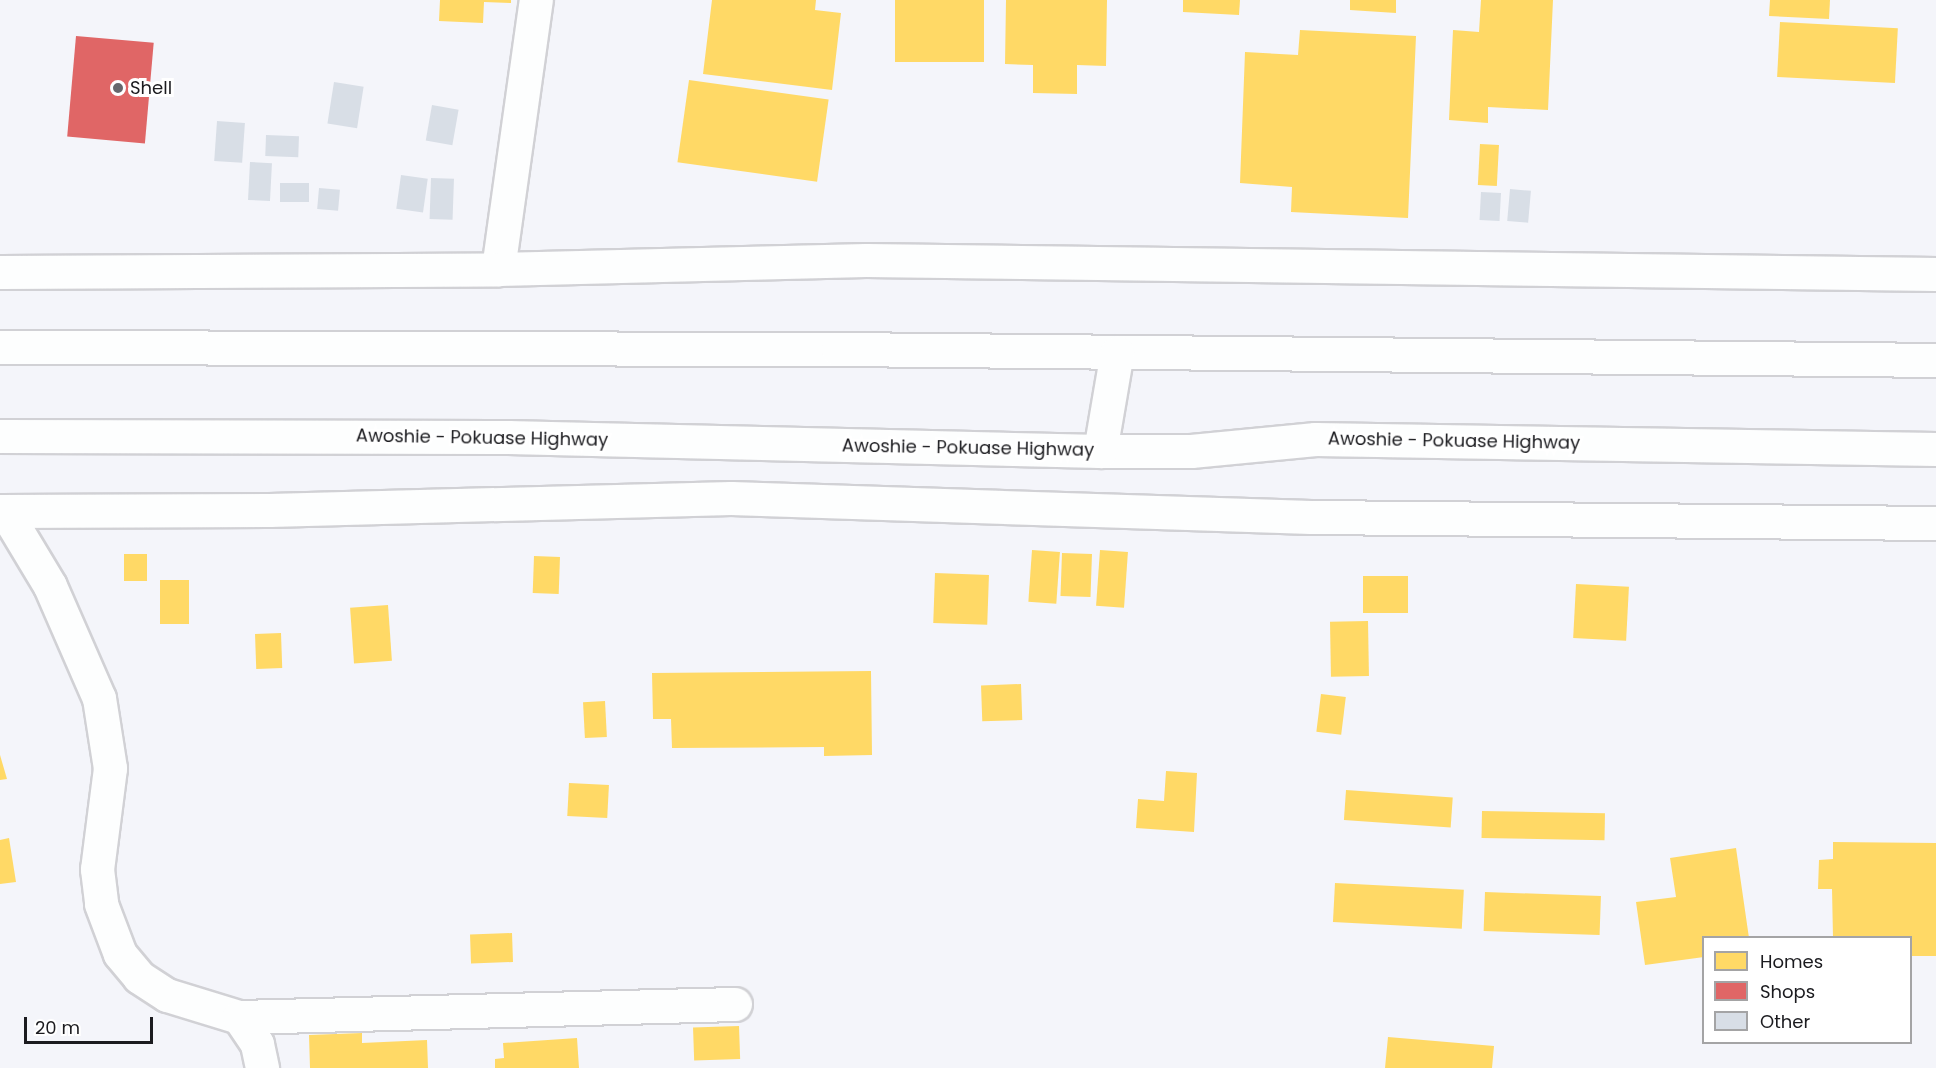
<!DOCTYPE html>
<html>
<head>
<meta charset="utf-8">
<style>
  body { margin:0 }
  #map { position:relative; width:1936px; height:1068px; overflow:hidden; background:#f4f5fa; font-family:Poppins,sans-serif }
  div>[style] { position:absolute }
  .homes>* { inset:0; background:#ffd966; transform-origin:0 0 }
  .shops>* { inset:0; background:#e06666; transform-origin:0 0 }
  .building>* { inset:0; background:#d8dee6; transform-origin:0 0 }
  .roads { filter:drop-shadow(2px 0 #d1d1d5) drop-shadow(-2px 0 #d1d1d5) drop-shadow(0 2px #d1d1d5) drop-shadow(0 -2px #d1d1d5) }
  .minor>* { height:33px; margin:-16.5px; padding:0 16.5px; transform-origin:16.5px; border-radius:16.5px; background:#fdfefe }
  .tertiary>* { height:33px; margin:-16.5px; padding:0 16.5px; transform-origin:16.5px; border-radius:16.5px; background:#fdfefe }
  .primary>* { height:33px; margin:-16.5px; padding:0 16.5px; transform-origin:16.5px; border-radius:16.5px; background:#fdfefe }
  .dots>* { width:16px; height:16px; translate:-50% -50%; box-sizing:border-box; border:3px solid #fff; border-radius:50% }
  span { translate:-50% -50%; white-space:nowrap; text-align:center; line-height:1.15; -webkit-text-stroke:6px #fff; paint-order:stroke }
  .poi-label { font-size:18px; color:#1b1b1f }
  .left { translate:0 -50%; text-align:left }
  .street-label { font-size:18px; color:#1b1b1f }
  .legend { position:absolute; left:1702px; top:936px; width:210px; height:108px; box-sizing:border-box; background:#fff; border:2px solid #a4a4a5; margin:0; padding:8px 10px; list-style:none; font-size:18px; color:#1b1b1f }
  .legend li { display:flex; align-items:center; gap:12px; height:30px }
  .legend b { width:30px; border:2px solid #a4a4a5 }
  .scale { position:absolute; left:24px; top:1017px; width:129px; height:27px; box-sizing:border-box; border:3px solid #1b1b1f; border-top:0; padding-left:8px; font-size:18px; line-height:21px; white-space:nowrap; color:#1b1b1f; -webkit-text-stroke:4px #fff; paint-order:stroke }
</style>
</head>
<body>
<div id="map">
  <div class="homes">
    <div style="clip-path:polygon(440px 0,511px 0,511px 3px,484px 2px,483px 23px,439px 21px)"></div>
    <div style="clip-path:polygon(712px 0,816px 0,815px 10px,841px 13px,832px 90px,703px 74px)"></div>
    <div style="left:895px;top:0;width:89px;height:62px"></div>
    <div style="clip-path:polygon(1006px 0,1107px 0,1106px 66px,1077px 65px,1077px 94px,1033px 93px,1033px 65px,1005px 64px)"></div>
    <div style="clip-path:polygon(1183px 0,1240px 0,1239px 15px,1183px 12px)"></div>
    <div style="clip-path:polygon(1350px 0,1396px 0,1396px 13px,1350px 10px)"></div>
    <div style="clip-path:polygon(1481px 0,1553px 0,1548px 110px,1488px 107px,1488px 123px,1449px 120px,1453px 30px,1479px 32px)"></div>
    <div style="clip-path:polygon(1770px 0,1830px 0,1829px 19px,1769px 16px)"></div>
    <div style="left:1780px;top:22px;width:118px;height:55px;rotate:3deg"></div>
    <div style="clip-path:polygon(1300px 30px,1416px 36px,1408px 218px,1291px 212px,1292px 187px,1240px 183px,1245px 52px,1298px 55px)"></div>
    <div style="left:689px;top:80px;width:141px;height:83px;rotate:8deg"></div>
    <div style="left:1480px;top:144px;width:19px;height:41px;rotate:3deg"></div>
    <div style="left:1032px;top:550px;width:28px;height:52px;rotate:4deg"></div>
    <div style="left:1100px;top:550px;width:28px;height:56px;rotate:4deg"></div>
    <div style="left:1062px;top:553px;width:30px;height:43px;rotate:2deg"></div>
    <div style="left:124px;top:554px;width:23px;height:27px"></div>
    <div style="left:534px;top:556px;width:26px;height:37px;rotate:2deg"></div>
    <div style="left:935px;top:573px;width:54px;height:50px;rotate:2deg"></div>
    <div style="left:1363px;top:576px;width:45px;height:37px"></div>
    <div style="left:160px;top:580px;width:29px;height:44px"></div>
    <div style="left:1576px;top:584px;width:53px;height:54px;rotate:3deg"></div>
    <div style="left:388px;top:605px;width:56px;height:38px;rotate:86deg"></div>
    <div style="left:1368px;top:621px;width:55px;height:38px;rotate:89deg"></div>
    <div style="left:281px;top:633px;width:35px;height:26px;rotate:88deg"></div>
    <div style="clip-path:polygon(871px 671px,872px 755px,824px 756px,824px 747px,672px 748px,671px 719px,653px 719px,652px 673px)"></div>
    <div style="left:1021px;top:684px;width:36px;height:40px;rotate:88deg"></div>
    <div style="left:1321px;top:694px;width:25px;height:38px;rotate:7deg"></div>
    <div style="left:605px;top:701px;width:36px;height:22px;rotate:87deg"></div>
    <div style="clip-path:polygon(0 755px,7px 779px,0 780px)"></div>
    <div style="clip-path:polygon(1166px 771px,1197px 773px,1194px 832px,1136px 828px,1138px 799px,1164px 801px)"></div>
    <div style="left:569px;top:783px;width:40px;height:33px;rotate:3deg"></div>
    <div style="left:1346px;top:790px;width:107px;height:30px;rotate:4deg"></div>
    <div style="left:1482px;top:811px;width:123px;height:27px;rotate:1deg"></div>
    <div style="clip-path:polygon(9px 838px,16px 882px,0 884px,0 840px)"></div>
    <div style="clip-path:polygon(1833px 842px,1936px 843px,1936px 956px,1910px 956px,1910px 938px,1833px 938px,1832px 889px,1818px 889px,1819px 860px,1833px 859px)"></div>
    <div style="clip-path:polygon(1736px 848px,1749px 938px,1704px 938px,1704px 957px,1645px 965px,1636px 902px,1676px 897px,1670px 858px)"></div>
    <div style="left:1335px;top:883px;width:129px;height:39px;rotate:3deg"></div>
    <div style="left:1485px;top:892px;width:116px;height:39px;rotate:2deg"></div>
    <div style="left:512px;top:933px;width:29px;height:42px;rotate:88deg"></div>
    <div style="left:739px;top:1026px;width:33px;height:46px;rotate:88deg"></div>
    <div style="clip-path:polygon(362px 1033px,362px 1043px,427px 1040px,428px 1068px,310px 1068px,309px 1035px)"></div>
    <div style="clip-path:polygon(1388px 1037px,1494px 1046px,1492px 1068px,1385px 1068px)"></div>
    <div style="clip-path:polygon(577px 1038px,579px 1068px,495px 1068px,495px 1059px,504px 1058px,503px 1043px)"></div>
  </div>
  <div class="shops">
    <div style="left:76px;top:36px;width:78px;height:101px;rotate:5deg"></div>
  </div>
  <div class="building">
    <div style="left:334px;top:82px;width:30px;height:42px;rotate:9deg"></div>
    <div style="left:432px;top:105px;width:27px;height:36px;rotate:10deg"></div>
    <div style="left:217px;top:121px;width:28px;height:40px;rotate:4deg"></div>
    <div style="left:266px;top:135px;width:33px;height:21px;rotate:2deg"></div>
    <div style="left:250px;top:162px;width:22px;height:38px;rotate:3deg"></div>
    <div style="left:401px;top:175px;width:27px;height:34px;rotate:8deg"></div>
    <div style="left:431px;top:178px;width:23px;height:41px;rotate:2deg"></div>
    <div style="left:280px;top:183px;width:29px;height:19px"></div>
    <div style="left:319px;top:188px;width:21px;height:21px;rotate:5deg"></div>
    <div style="left:1510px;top:189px;width:21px;height:32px;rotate:5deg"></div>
    <div style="left:1481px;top:192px;width:20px;height:28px;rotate:3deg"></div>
  </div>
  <div class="roads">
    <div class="minor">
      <div style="left:498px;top:269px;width:272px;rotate:-82deg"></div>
      <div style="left:5px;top:511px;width:87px;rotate:59deg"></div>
      <div style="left:50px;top:586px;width:122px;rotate:66.4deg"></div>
      <div style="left:99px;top:698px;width:71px;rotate:81.1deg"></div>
      <div style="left:110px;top:768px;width:102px;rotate:97.3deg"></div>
      <div style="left:97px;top:869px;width:35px;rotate:83deg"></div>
      <div style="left:101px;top:904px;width:53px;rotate:69.2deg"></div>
      <div style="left:120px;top:954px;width:30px;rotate:50deg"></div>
      <div style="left:139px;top:977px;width:33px;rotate:33deg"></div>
      <div style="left:167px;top:995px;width:75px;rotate:17deg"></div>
      <div style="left:239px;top:1017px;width:32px;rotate:56deg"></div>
      <div style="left:257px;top:1044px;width:25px;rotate:78deg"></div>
      <div style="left:239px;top:1017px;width:496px;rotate:-1.5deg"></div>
    </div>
    <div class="tertiary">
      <div style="left:0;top:272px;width:498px;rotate:-0.3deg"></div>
      <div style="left:498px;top:269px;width:368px;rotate:-1.4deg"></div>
      <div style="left:866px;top:260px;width:1070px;rotate:0.75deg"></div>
      <div style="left:0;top:511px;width:269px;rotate:-0.2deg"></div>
      <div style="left:269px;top:510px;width:462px;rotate:-1.5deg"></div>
      <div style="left:731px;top:498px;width:580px;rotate:1.88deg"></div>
      <div style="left:1311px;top:517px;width:625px;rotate:0.55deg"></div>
    </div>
    <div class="primary">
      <div style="left:0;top:347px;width:838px;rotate:0.14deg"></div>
      <div style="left:838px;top:349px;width:1098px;rotate:0.57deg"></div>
      <div style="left:0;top:436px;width:508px;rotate:0.11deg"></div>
      <div style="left:508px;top:437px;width:592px;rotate:1.35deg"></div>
      <div style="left:1100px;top:451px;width:91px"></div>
      <div style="left:1191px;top:451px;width:125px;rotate:-5.5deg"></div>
      <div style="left:1315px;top:439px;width:621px;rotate:0.92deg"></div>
      <div style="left:1100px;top:451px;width:100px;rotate:-80.3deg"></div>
    </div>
  </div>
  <div class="dots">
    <div style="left:118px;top:88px;background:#67676c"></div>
  </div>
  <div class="poi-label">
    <span class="left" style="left:130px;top:88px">Shell</span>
  </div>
  <div class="street-label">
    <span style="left:482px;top:438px;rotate:1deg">Awoshie - Pokuase Highway</span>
    <span style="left:1454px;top:441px;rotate:1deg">Awoshie - Pokuase Highway</span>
    <span style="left:968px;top:448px;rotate:1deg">Awoshie - Pokuase Highway</span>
  </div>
  <ul class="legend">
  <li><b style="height:16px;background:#ffd966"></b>Homes</li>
  <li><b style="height:16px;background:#e06666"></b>Shops</li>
  <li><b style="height:16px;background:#d8dee6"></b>Other</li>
  </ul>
  <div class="scale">20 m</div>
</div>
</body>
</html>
